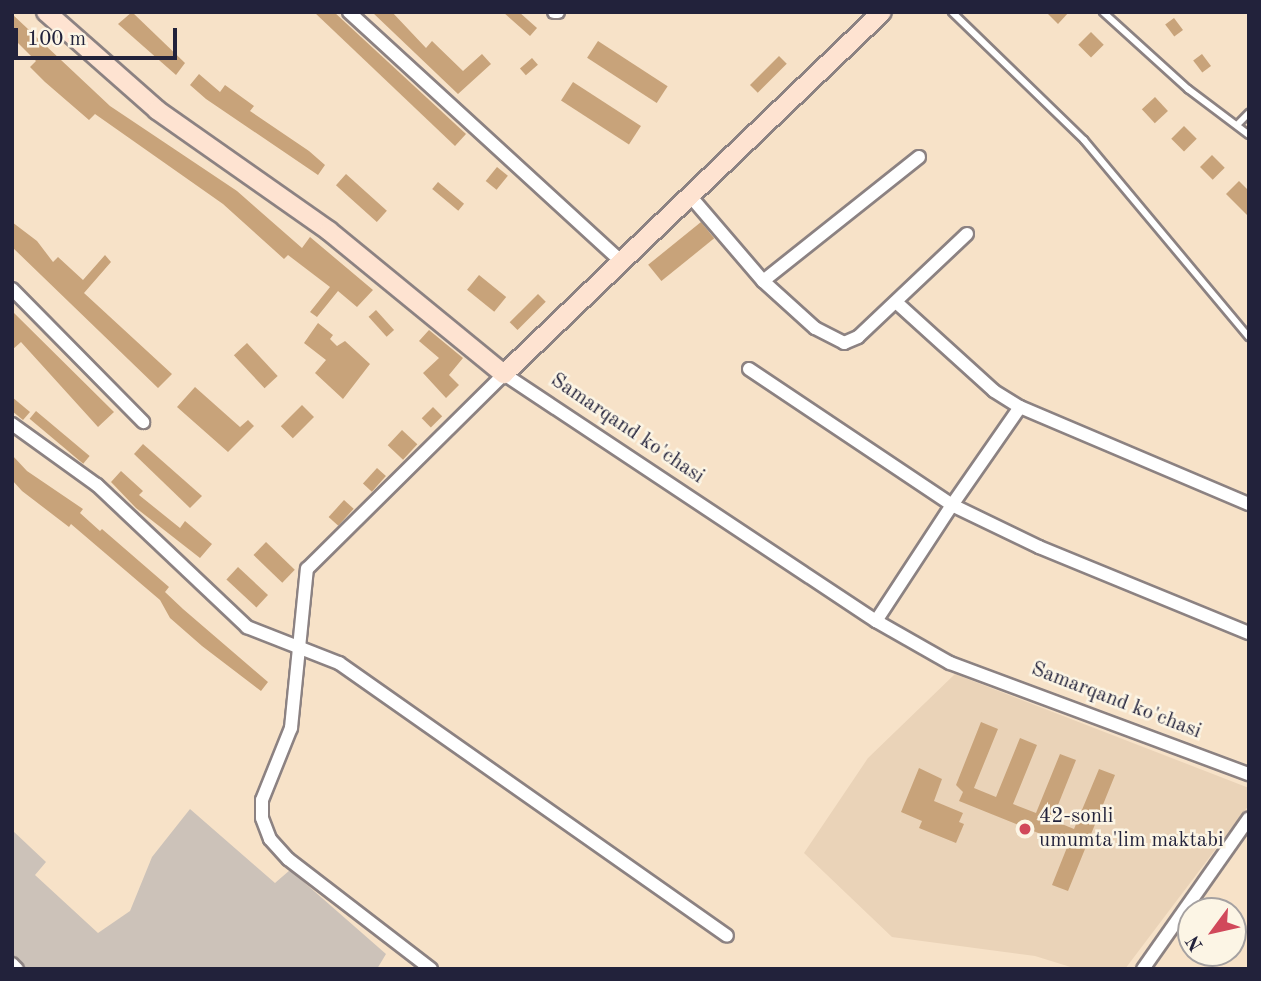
<!DOCTYPE html>
<html>
<head>
<meta charset="utf-8">
<style>
  body { margin:0 }
  #map { position:relative; width:1261px; height:981px; overflow:hidden; background:#f7e2c8; font-family:"Old Standard TT",serif }
  div>[style] { position:absolute }
  .built>* { inset:0; background:#ead3b8 }
  .industrial>* { inset:0; background:#ccc2b9 }
  .building>* { inset:0; background:#c8a37a; transform-origin:0 0 }
  .roads { filter:drop-shadow(2px 0 #8c8282) drop-shadow(-2px 0 #8c8282) drop-shadow(0 2px #8c8282) drop-shadow(0 -2px #8c8282) }
  .lane>* { height:6px; margin:-3px; padding:0 3px; transform-origin:3px; border-radius:3px; background:#fff }
  .street>* { height:12px; margin:-6px; padding:0 6px; transform-origin:6px; border-radius:6px; background:#fff }
  .secondary>* { height:18px; margin:-9px; padding:0 9px; transform-origin:9px; border-radius:9px; background:#fee3d1 }
  .dots>* { width:19px; height:19px; translate:-50% -50%; box-sizing:border-box; border:4px solid #fcf5e5; border-radius:50% }
  span { translate:-50% -50%; white-space:nowrap; text-align:center; line-height:1.15; -webkit-text-stroke:5px #fcf5e5; paint-order:stroke }
  .street-label { font-size:21px; color:#22223b }
  .poi-label { font-size:21px; color:#22223b }
  .left { translate:0 -50%; text-align:left }
  .frame { position:absolute; inset:0; border:14px solid #22223b; pointer-events:none }
  .north { position:absolute; left:1177px; top:897px; width:70px; height:70px; box-sizing:border-box; background:#fcf5e5; border:2px solid #a5a1a1; border-radius:50%; rotate:237deg; font-size:19px; font-weight:700; line-height:28px; text-align:center; color:#22223b }
  .north::after { content:''; display:block; margin:auto; width:24px; height:32px; background:#d1495b; clip-path:polygon(50% 0,100% 100%,50% 72%,0 100%) }
  .scale { position:absolute; left:14px; top:28px; width:163px; height:32px; box-sizing:border-box; border:4px solid #22223b; border-top:0; padding-left:9px; font-size:21px; line-height:24px; white-space:nowrap; color:#22223b; -webkit-text-stroke:5px #fcf5e5; paint-order:stroke }
</style>
</head>
<body>
<div id="map">
  <div class="built">
    <div style="clip-path:polygon(955px 674px,1249px 788px,1249px 805px,1125px 969px,1077px 969px,1035px 956px,892px 937px,804px 853px,868px 758px)"></div>
  </div>
  <div class="industrial">
    <div style="clip-path:polygon(190px 809px,275px 883px,290px 870px,386px 954px,377px 969px,24px 969px,12px 957px,12px 830px,46px 862px,35px 875px,98px 933px,130px 911px,152px 857px)"></div>
  </div>
  <div class="building">
    <div style="clip-path:polygon(132px 12px,185px 63px,176px 75px,118px 24px)"></div>
    <div style="clip-path:polygon(314px 12px,334px 12px,466px 134px,455px 146px)"></div>
    <div style="clip-path:polygon(372px 12px,392px 12px,426px 48px,432px 41px,463px 71px,482px 54px,491px 64px,458px 94px)"></div>
    <div style="clip-path:polygon(503px 12px,519px 12px,537px 28px,530px 36px)"></div>
    <div style="clip-path:polygon(1046px 12px,1069px 12px,1058px 24px)"></div>
    <div style="clip-path:polygon(12px 14px,110px 106px,237px 191px,302px 248px,310px 237px,373px 290px,357px 307px,338px 291px,317px 317px,310px 312px,330px 287px,288px 255px,284px 259px,223px 204px,95px 114px,89px 120px,45px 82px,30px 67px,36px 61px,12px 37px)"></div>
    <div style="left:1174px;top:18px;width:15px;height:11px;rotate:53deg"></div>
    <div style="left:1091px;top:32px;width:18px;height:18px;rotate:45deg"></div>
    <div style="left:598px;top:41px;width:83px;height:20px;rotate:33deg"></div>
    <div style="left:1202px;top:54px;width:15px;height:11px;rotate:53deg"></div>
    <div style="left:779px;top:56px;width:11px;height:41px;rotate:45deg"></div>
    <div style="left:532px;top:58px;width:9px;height:16px;rotate:49deg"></div>
    <div style="clip-path:polygon(199px 74px,220px 92px,225px 85px,254px 106px,250px 111px,309px 151px,325px 165px,318px 175px,206px 99px,190px 85px)"></div>
    <div style="left:573px;top:82px;width:81px;height:22px;rotate:33deg"></div>
    <div style="left:1155px;top:97px;width:19px;height:18px;rotate:47deg"></div>
    <div style="left:1184px;top:126px;width:18px;height:18px;rotate:45deg"></div>
    <div style="left:1212px;top:155px;width:18px;height:17px;rotate:45deg"></div>
    <div style="left:497px;top:167px;width:14px;height:18px;rotate:39deg"></div>
    <div style="left:346px;top:174px;width:55px;height:15px;rotate:42deg"></div>
    <div style="clip-path:polygon(1239px 181px,1249px 191px,1249px 217px,1226px 194px)"></div>
    <div style="left:438px;top:182px;width:34px;height:9px;rotate:40deg"></div>
    <div style="clip-path:polygon(12px 222px,37px 241px,53px 262px,58px 257px,83px 280px,105px 255px,111px 262px,84px 293px,172px 374px,158px 388px,12px 247px)"></div>
    <div style="left:701px;top:222px;width:21px;height:68px;rotate:51deg"></div>
    <div style="left:479px;top:275px;width:35px;height:19px;rotate:39deg"></div>
    <div style="left:538px;top:294px;width:11px;height:40px;rotate:45deg"></div>
    <div style="left:376px;top:310px;width:27px;height:10px;rotate:48deg"></div>
    <div style="clip-path:polygon(12px 311px,114px 412px,98px 427px,21px 342px,12px 350px)"></div>
    <div style="clip-path:polygon(318px 323px,333px 335px,330px 339px,337px 346px,345px 341px,370px 364px,343px 399px,315px 373px,326px 360px,304px 343px)"></div>
    <div style="clip-path:polygon(429px 330px,463px 358px,449px 375px,459px 385px,446px 398px,423px 373px,439px 358px,419px 341px)"></div>
    <div style="left:247px;top:343px;width:45px;height:18px;rotate:47deg"></div>
    <div style="clip-path:polygon(195px 387px,240px 427px,248px 420px,254px 426px,228px 452px,177px 407px)"></div>
    <div style="clip-path:polygon(12px 397px,30px 412px,23px 420px,12px 411px)"></div>
    <div style="left:302px;top:405px;width:17px;height:30px;rotate:45deg"></div>
    <div style="left:433px;top:407px;width:13px;height:16px;rotate:45deg"></div>
    <div style="left:36px;top:411px;width:70px;height:10px;rotate:40deg"></div>
    <div style="left:402px;top:430px;width:21px;height:21px;rotate:43deg"></div>
    <div style="clip-path:polygon(143px 444px,202px 496px,190px 508px,134px 454px)"></div>
    <div style="clip-path:polygon(12px 455px,27px 471px,83px 509px,80px 513px,100px 531px,102px 529px,169px 587px,165px 592px,183px 609px,268px 682px,261px 691px,202px 646px,170px 618px,160px 600px,71px 524px,69px 527px,22px 491px,12px 480px)"></div>
    <div style="left:377px;top:468px;width:12px;height:21px;rotate:42deg"></div>
    <div style="clip-path:polygon(121px 471px,143px 491px,139px 495px,180px 528px,185px 521px,212px 544px,200px 558px,136px 508px,111px 482px)"></div>
    <div style="left:344px;top:500px;width:13px;height:23px;rotate:42deg"></div>
    <div style="left:266px;top:542px;width:40px;height:18px;rotate:44deg"></div>
    <div style="left:238px;top:567px;width:41px;height:17px;rotate:43deg"></div>
    <div style="clip-path:polygon(981px 722px,998px 729px,974px 788px,996px 797px,1020px 738px,1037px 745px,1013px 804px,1036px 813px,1060px 754px,1076px 760px,1052px 820px,1074px 829px,1099px 769px,1115px 775px,1068px 891px,1052px 885px,1068px 845px,959px 801px,963px 792px,956px 785px)"></div>
    <div style="clip-path:polygon(919px 768px,942px 779px,934px 801px,963px 813px,959px 822px,964px 824px,956px 843px,919px 828px,922px 821px,901px 812px)"></div>
  </div>
  <div class="roads">
    <div class="lane">
      <div style="left:952px;top:12px;width:184px;rotate:44.1deg"></div>
      <div style="left:1084px;top:140px;width:257px;rotate:50.1deg"></div>
      <div style="left:1103px;top:12px;width:115px;rotate:42.2deg"></div>
      <div style="left:1188px;top:89px;width:76px;rotate:37deg"></div>
      <div style="left:1238px;top:124px;width:16px;rotate:-45deg"></div>
    </div>
    <div class="street">
      <div style="left:349px;top:12px;width:369px;rotate:42.5deg"></div>
      <div style="left:554px;top:12px;width:4px"></div>
      <div style="left:919px;top:157px;width:199px;rotate:141.5deg"></div>
      <div style="left:763px;top:281px;width:70px;rotate:42.1deg"></div>
      <div style="left:815px;top:328px;width:33px;rotate:27deg"></div>
      <div style="left:844px;top:343px;width:15px;rotate:-23deg"></div>
      <div style="left:858px;top:337px;width:150px;rotate:-43.4deg"></div>
      <div style="left:691px;top:197px;width:111px;rotate:49.4deg"></div>
      <div style="left:12px;top:289px;width:187px;rotate:45.4deg"></div>
      <div style="left:896px;top:302px;width:132px;rotate:42.2deg"></div>
      <div style="left:994px;top:391px;width:31px;rotate:32deg"></div>
      <div style="left:1020px;top:407px;width:249px;rotate:23deg"></div>
      <div style="left:749px;top:369px;width:244px;rotate:33.8deg"></div>
      <div style="left:952px;top:505px;width:119px;rotate:-55.2deg"></div>
      <div style="left:12px;top:424px;width:105px;rotate:35.7deg"></div>
      <div style="left:97px;top:485px;width:207px;rotate:43.4deg"></div>
      <div style="left:247px;top:627px;width:99px;rotate:21.4deg"></div>
      <div style="left:339px;top:663px;width:474px;rotate:35.1deg"></div>
      <div style="left:876px;top:621px;width:139px;rotate:-56.8deg"></div>
      <div style="left:952px;top:505px;width:97px;rotate:25.8deg"></div>
      <div style="left:1039px;top:547px;width:227px;rotate:22.3deg"></div>
      <div style="left:12px;top:964px;width:7px;rotate:45deg"></div>
      <div style="left:431px;top:969px;width:180px;rotate:-142.4deg"></div>
      <div style="left:288px;top:859px;width:27px;rotate:-132deg"></div>
      <div style="left:270px;top:839px;width:22px;rotate:-111deg"></div>
      <div style="left:262px;top:818px;width:18px;rotate:-90deg"></div>
      <div style="left:262px;top:800px;width:78px;rotate:-68.1deg"></div>
      <div style="left:291px;top:728px;width:160px;rotate:-84.3deg"></div>
      <div style="left:307px;top:569px;width:277px;rotate:-44.7deg"></div>
      <div style="left:504px;top:374px;width:447px;rotate:33.6deg"></div>
      <div style="left:876px;top:621px;width:85px;rotate:29.6deg"></div>
      <div style="left:950px;top:663px;width:319px;rotate:20.4deg"></div>
      <div style="left:1143px;top:969px;width:184px;rotate:-54.9deg"></div>
    </div>
    <div class="secondary">
      <div style="left:46px;top:12px;width:148px;rotate:41.4deg"></div>
      <div style="left:157px;top:110px;width:210px;rotate:35.1deg"></div>
      <div style="left:329px;top:231px;width:226px;rotate:39.3deg"></div>
      <div style="left:504px;top:374px;width:523px;rotate:-43.76deg"></div>
    </div>
  </div>
  <div class="dots">
    <div style="left:1025px;top:829px;background:#d1495b"></div>
  </div>
  <div class="street-label">
    <span style="left:627px;top:429px;rotate:34deg">Samarqand ko'chasi</span>
    <span style="left:1116px;top:701px;rotate:21deg">Samarqand ko'chasi</span>
  </div>
  <div class="poi-label">
    <span class="left" style="left:1039px;top:829px">42-sonli<br>umumta'lim maktabi</span>
  </div>
  <div class="frame"></div>
  <div class="north">N</div>
  <div class="scale">100 m</div>
</div>
</body>
</html>
